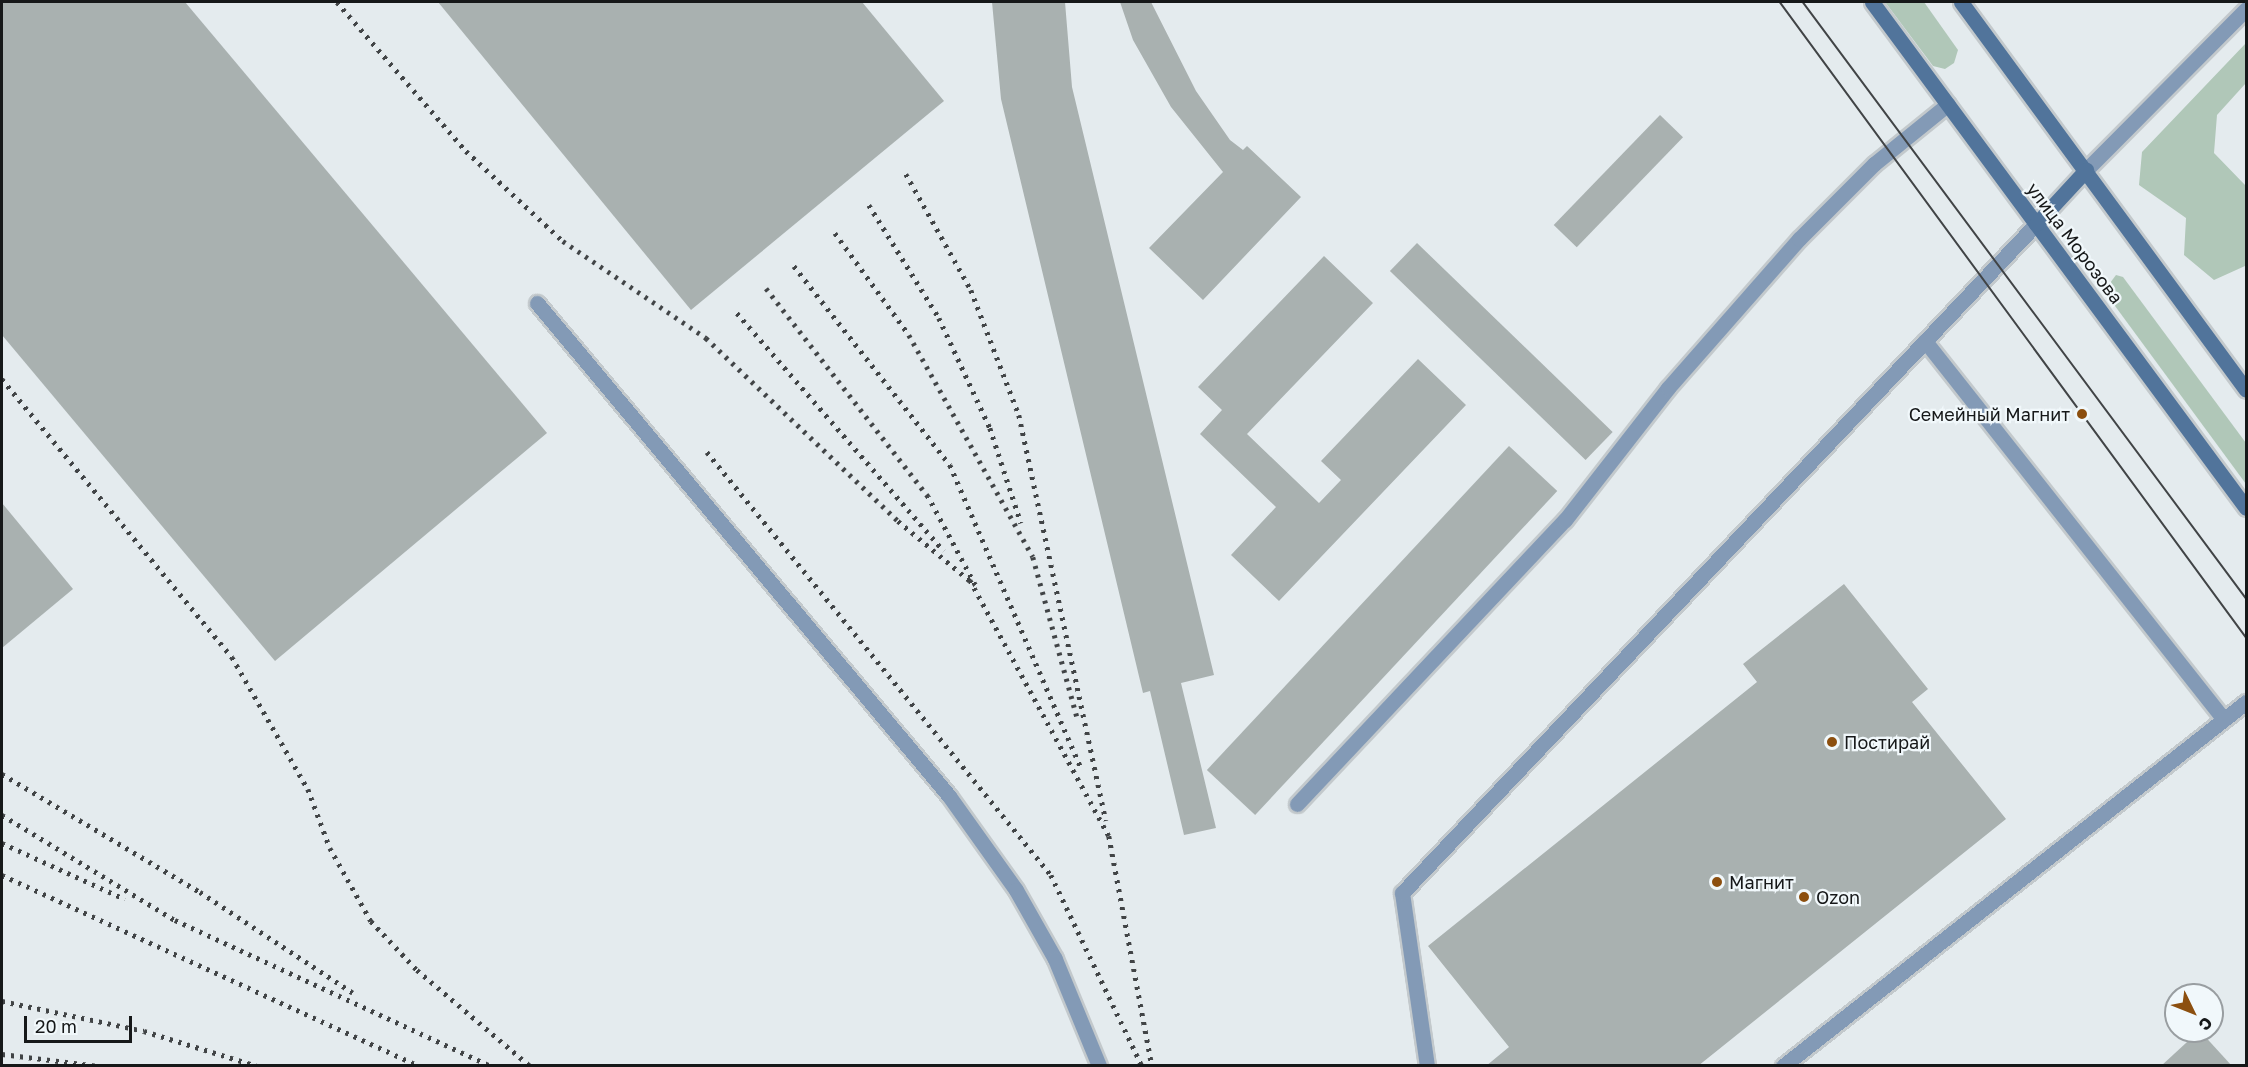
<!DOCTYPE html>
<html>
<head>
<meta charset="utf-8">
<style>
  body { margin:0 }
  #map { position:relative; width:2248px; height:1067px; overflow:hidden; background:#e4ebee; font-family:"Golos Text",sans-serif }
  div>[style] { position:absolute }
  .green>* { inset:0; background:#b0c7b8 }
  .building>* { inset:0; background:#a9b1b0; transform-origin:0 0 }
  .roads { filter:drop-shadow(2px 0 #c3c9cc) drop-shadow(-2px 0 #c3c9cc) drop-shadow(0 2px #c3c9cc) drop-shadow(0 -2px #c3c9cc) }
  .service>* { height:15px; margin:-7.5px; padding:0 7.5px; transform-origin:7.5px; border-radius:7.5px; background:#839ab6 }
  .minor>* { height:15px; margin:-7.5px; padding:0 7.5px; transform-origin:7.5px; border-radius:7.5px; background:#839ab6 }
  .secondary>* { height:15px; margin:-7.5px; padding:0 7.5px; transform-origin:7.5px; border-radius:7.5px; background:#51749b }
  .tram>* { height:1.5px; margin:-0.75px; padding:0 0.75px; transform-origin:0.75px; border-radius:0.75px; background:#414446 }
  .rail>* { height:4.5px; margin-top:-2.25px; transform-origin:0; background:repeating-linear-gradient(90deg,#414446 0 3px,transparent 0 9px) }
  .dots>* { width:16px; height:16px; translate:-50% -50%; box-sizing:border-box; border:3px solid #f1f8fb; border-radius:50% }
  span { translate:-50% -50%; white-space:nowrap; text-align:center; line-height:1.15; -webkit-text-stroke:4.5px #f1f8fb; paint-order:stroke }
  .street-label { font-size:18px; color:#161819 }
  .poi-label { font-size:18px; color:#161819 }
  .right { translate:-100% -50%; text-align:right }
  .left { translate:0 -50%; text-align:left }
  .frame { position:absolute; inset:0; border:3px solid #161819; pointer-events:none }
  .north { position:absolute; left:2164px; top:983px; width:60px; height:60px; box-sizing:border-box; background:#f1f8fb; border:2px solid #999ea1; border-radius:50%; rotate:133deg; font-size:16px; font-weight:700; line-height:24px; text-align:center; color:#161819 }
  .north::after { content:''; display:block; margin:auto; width:21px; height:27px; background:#8c4f0f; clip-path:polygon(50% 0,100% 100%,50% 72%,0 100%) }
  .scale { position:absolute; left:24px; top:1016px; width:108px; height:27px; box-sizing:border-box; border:3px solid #161819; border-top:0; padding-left:8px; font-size:18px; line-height:21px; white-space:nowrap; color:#161819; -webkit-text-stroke:4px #f1f8fb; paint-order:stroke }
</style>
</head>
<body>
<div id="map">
  <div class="green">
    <div style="clip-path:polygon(1885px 2px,1924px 2px,1958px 50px,1954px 63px,1945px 69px,1933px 66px)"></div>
    <div style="clip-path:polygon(2246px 43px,2246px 83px,2217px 115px,2214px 153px,2246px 186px,2246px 281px,2245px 266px,2214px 280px,2184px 255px,2186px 218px,2139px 185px,2142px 152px)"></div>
    <div style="clip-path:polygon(2116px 275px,2123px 277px,2246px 443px,2246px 484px,2104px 291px)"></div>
  </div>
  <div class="building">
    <div style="clip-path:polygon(2px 2px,185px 2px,547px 433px,275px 661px,2px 335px)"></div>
    <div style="clip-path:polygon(438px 2px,862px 2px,944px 101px,691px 310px)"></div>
    <div style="clip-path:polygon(992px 2px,1065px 2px,1072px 87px,1214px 675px,1181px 683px,1216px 828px,1184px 835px,1150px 691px,1143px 693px,1001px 99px)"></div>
    <div style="clip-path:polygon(1120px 2px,1151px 2px,1196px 91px,1230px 140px,1243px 150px,1247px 146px,1301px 197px,1203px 300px,1149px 248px,1223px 172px,1171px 107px,1133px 40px)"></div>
    <div style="left:1660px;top:115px;width:32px;height:153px;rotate:44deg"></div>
    <div style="left:1417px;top:243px;width:272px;height:39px;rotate:44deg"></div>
    <div style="clip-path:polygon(1324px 256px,1373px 303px,1247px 434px,1319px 503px,1341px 480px,1321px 461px,1418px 359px,1466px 405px,1279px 601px,1231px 555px,1276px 507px,1200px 434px,1222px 410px,1198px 387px)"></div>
    <div style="left:1509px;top:446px;width:66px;height:443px;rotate:43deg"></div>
    <div style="clip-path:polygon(2px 503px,73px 589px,2px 648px)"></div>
    <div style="clip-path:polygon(1844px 584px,1928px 689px,1912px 702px,2006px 819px,1698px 1066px,1486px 1066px,1509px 1047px,1428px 946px,1757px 682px,1743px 664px)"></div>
    <div style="clip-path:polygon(2200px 1031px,2232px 1066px,2161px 1066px,2199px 1031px)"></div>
  </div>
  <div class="roads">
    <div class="service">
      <div style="left:537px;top:303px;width:642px;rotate:50.11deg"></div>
      <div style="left:949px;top:796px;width:115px;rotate:54.5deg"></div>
      <div style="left:1016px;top:890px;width:79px;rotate:60.5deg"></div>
      <div style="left:1055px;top:959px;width:116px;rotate:67.6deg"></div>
      <div style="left:1925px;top:341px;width:482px;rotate:51.7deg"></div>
      <div style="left:1297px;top:804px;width:390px;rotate:-46.7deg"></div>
      <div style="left:1565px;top:520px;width:167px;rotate:-52deg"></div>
      <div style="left:1668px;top:388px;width:198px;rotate:-48.7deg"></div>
      <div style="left:1799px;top:239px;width:106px;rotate:-45deg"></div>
      <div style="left:1874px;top:164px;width:95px;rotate:-39deg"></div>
      <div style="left:1427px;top:1066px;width:175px;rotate:-98.2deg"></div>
      <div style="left:1402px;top:893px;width:922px;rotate:-46.54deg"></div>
      <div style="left:1783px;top:1066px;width:589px;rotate:-38.17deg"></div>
    </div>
    <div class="minor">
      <div style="left:2086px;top:170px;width:227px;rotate:-45.2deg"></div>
    </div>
    <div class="secondary">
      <div style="left:1872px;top:2px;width:629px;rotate:53.53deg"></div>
      <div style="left:1961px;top:2px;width:481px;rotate:53.7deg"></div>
      <div style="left:2036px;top:224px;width:74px;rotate:-47.2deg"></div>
    </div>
  </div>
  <div class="tram">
    <div style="left:1780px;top:2px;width:788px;rotate:53.73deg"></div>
    <div style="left:1803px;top:2px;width:743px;rotate:53.38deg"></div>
  </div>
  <div class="rail">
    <div style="left:337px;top:2px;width:197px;rotate:49.1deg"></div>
    <div style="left:466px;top:151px;width:132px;rotate:42.9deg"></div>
    <div style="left:563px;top:241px;width:173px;rotate:34.1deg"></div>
    <div style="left:706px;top:338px;width:265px;rotate:43.6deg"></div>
    <div style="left:898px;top:521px;width:100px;rotate:39.7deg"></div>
    <div style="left:975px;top:585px;width:100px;rotate:-118.1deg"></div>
    <div style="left:928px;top:497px;width:264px;rotate:-127.9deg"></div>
    <div style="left:906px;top:174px;width:133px;rotate:60.7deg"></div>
    <div style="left:971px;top:290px;width:134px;rotate:69deg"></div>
    <div style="left:1019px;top:415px;width:415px;rotate:77.9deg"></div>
    <div style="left:869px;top:205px;width:133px;rotate:58.2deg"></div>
    <div style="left:939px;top:318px;width:121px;rotate:65.1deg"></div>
    <div style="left:990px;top:428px;width:100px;rotate:71.9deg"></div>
    <div style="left:835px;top:233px;width:126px;rotate:54deg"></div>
    <div style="left:909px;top:335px;width:254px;rotate:60.8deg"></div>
    <div style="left:1033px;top:557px;width:169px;rotate:74.6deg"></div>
    <div style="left:794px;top:266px;width:253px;rotate:51.9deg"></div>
    <div style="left:950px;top:465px;width:329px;rotate:66.6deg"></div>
    <div style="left:737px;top:313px;width:315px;rotate:49deg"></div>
    <div style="left:2px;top:379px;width:361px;rotate:50.4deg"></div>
    <div style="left:232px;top:657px;width:152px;rotate:60.1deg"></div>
    <div style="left:308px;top:789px;width:63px;rotate:69.6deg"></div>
    <div style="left:330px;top:848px;width:84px;rotate:60.7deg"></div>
    <div style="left:371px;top:921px;width:67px;rotate:46.8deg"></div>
    <div style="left:417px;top:970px;width:148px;rotate:40.3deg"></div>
    <div style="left:707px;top:452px;width:545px;rotate:50.88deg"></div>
    <div style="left:1051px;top:875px;width:212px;rotate:64.5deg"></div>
    <div style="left:970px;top:580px;width:291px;rotate:61.5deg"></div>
    <div style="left:1109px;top:836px;width:234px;rotate:79.4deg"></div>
    <div style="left:2px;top:774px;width:230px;rotate:30.8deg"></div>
    <div style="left:200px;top:892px;width:183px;rotate:33.4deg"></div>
    <div style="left:2px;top:815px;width:202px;rotate:31.3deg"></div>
    <div style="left:175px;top:920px;width:348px;rotate:24.8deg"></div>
    <div style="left:2px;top:843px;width:135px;rotate:24.5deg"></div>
    <div style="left:2px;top:875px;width:459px;rotate:24.6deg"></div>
    <div style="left:2px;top:1001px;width:145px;rotate:11.9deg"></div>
    <div style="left:144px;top:1031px;width:118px;rotate:17.2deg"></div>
    <div style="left:2px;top:1054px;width:97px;rotate:7.1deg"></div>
  </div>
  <div class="dots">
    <div style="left:2082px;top:414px;background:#8c4f0f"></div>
    <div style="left:1832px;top:742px;background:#8c4f0f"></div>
    <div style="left:1717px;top:882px;background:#8c4f0f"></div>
    <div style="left:1804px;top:897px;background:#8c4f0f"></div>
  </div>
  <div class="street-label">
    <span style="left:2075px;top:243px;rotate:53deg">улица Морозова</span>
  </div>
  <div class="poi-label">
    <span class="right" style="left:2070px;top:414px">Семейный Магнит</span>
    <span class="left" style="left:1844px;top:742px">Постирай</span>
    <span class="left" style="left:1729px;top:882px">Магнит</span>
    <span class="left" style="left:1816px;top:897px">Ozon</span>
  </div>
  <div class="frame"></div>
  <div class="north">С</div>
  <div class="scale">20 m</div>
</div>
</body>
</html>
